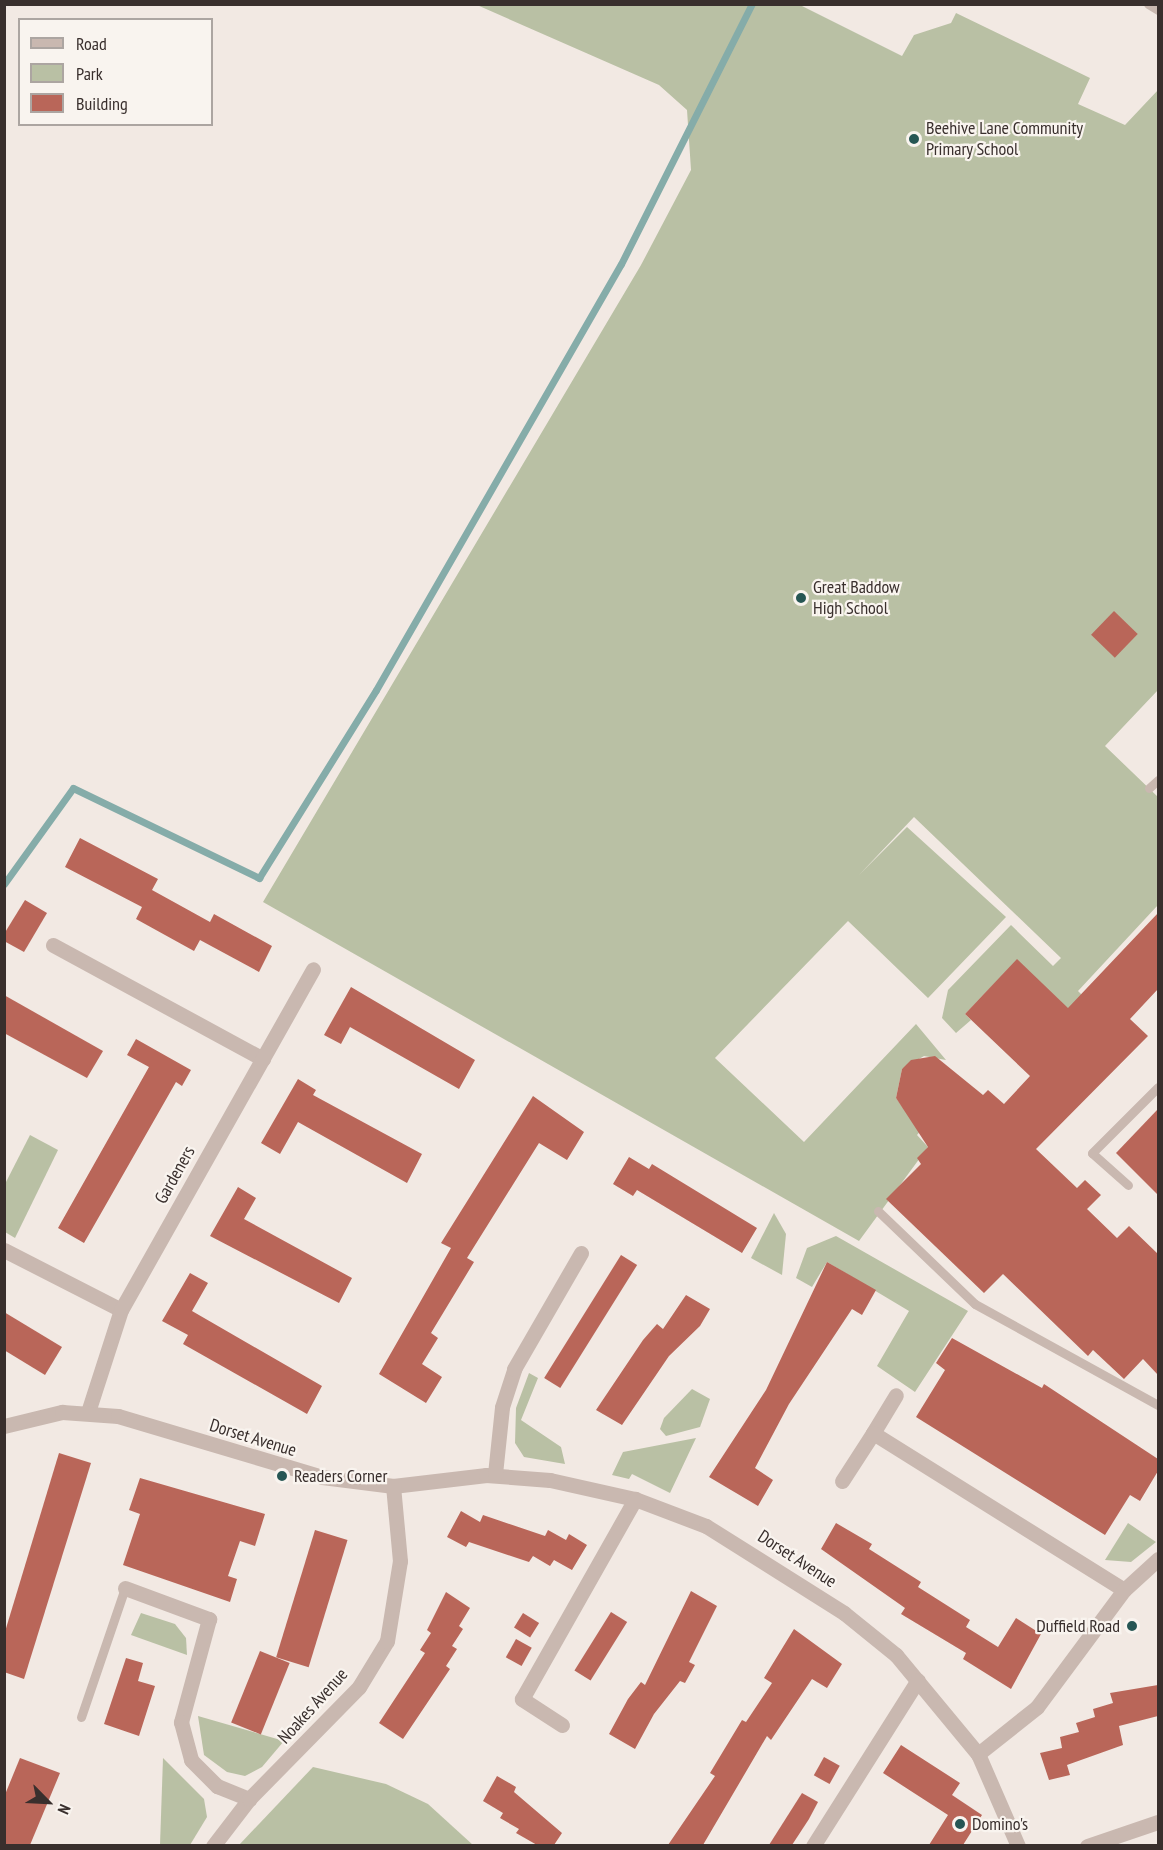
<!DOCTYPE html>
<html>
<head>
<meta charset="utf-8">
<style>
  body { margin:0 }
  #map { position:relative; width:1163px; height:1850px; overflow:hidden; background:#f2e9e3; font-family:"PT Sans Narrow",sans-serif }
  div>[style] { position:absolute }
  .green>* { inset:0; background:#b9c0a4 }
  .stream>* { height:7px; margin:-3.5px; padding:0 3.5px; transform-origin:3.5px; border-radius:3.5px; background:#85aca9 }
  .building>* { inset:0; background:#b96659; transform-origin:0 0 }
  .service>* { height:9px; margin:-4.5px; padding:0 4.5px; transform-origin:4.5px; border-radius:4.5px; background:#c9b8b0 }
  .minor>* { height:15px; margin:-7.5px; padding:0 7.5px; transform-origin:7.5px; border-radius:7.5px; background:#c9b8b0 }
  .dots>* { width:16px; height:16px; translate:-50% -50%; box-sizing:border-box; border:3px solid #f9f4ef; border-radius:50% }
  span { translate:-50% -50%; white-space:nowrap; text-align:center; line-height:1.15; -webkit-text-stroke:4.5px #f9f4ef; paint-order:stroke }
  .poi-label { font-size:18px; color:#392f2d }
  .left { translate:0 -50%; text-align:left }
  .right { translate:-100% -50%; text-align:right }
  .street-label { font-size:18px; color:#392f2d }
  .frame { position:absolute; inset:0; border:6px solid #392f2d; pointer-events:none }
  .legend { position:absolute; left:18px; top:18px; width:195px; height:108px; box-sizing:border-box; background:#f9f4ef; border:2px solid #aca5a1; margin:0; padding:8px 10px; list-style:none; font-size:18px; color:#392f2d }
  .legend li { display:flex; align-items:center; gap:12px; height:30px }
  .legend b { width:30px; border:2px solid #aca5a1 }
  .north { position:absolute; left:18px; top:1772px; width:60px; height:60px; -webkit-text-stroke:4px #f9f4ef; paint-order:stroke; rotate:114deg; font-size:16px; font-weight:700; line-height:24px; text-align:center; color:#392f2d }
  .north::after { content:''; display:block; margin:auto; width:21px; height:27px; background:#392f2d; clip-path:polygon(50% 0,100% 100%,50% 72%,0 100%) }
</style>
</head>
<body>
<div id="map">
  <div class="green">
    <div style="clip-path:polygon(477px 5px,800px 5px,902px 56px,914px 35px,951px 23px,956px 13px,1090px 78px,1078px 104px,1125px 125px,1158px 90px,1158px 690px,1105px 746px,1158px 797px,1158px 905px,1078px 991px,1096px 1009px,1083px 1023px,1017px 960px,965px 1014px,971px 1020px,956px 1033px,942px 1018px,948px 990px,1011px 925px,1053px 966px,1061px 958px,914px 817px,859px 875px,907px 827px,1006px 917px,928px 998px,848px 921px,715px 1058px,804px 1142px,916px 1024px,946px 1060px,924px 1056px,902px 1069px,896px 1098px,911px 1119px,925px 1126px,917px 1135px,928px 1147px,859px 1241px,263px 902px,641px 265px,691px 170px,687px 110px,659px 85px)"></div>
    <div style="clip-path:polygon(30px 1135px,58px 1150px,15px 1238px,5px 1232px,5px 1184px)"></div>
    <div style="clip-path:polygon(774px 1213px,786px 1234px,782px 1275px,751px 1258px)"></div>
    <div style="clip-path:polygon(836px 1236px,968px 1311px,915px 1392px,877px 1366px,909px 1311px,827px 1262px,812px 1287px,796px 1278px,807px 1248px)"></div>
    <div style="clip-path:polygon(529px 1373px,538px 1378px,521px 1420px,561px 1447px,565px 1464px,524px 1457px,515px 1443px,516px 1408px)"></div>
    <div style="clip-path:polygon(692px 1389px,710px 1399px,700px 1427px,666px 1436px,660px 1429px,664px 1418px)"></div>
    <div style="clip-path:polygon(696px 1438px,670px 1493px,632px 1474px,629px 1479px,612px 1475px,623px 1452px)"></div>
    <div style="clip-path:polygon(1128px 1523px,1156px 1542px,1131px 1562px,1105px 1560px)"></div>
    <div style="clip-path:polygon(141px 1613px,175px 1624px,186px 1638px,187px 1655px,131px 1635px)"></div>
    <div style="clip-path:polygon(198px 1716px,284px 1741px,262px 1767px,245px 1776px,227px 1772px,204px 1755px)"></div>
    <div style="clip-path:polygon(163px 1758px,204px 1799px,207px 1817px,190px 1845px,160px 1845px)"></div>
    <div style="clip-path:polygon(313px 1767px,386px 1784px,428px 1804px,473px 1845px,239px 1845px)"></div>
  </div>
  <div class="stream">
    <div style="left:4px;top:884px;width:118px;rotate:-54.3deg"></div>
    <div style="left:73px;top:788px;width:207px;rotate:25.8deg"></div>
    <div style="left:259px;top:878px;width:221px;rotate:-58.1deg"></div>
    <div style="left:376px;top:690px;width:491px;rotate:-60.1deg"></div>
    <div style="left:621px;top:264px;width:291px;rotate:-63.3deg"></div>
  </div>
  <div class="building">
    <div style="left:1114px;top:611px;width:33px;height:33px;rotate:44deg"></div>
    <div style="clip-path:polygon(80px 838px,158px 879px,152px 890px,172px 901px,210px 922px,214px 914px,272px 946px,259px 972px,200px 940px,194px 951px,136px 919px,142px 907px,65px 867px)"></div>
    <div style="clip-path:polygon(25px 900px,47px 913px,24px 952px,4px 941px,4px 934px)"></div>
    <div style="clip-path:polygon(1158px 913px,1158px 989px,1130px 1019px,1148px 1036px,1036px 1149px,1077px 1188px,1085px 1180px,1101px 1195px,1087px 1209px,1117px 1238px,1129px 1226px,1158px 1254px,1158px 1375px,1143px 1359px,1124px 1379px,1093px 1350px,1088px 1356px,1003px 1274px,984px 1293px,886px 1199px,921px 1164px,917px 1158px,928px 1147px,896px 1098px,902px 1069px,911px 1060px,935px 1056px,983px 1095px,988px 1090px,1004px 1104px,1030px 1076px,965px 1014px,1017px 959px,1068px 1008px)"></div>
    <div style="clip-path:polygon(351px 987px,475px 1060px,459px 1089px,350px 1027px,341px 1044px,324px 1035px)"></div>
    <div style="clip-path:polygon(4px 995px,103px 1051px,87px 1078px,4px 1033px)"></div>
    <div style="clip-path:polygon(136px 1039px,191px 1070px,182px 1086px,176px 1082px,84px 1243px,58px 1228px,149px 1067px,127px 1055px)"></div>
    <div style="clip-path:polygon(298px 1079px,316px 1090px,313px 1095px,422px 1154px,407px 1183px,298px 1122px,280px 1154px,261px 1143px)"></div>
    <div style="clip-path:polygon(533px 1096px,584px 1132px,567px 1160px,539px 1143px,467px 1258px,474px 1262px,431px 1333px,438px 1338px,422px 1364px,442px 1377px,426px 1403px,379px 1374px,451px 1248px,441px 1243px)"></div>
    <div style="clip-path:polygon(1158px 1109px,1158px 1195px,1116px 1153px)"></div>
    <div style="clip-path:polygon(629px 1157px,649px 1169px,652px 1164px,757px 1228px,742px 1253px,637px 1190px,633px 1196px,613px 1184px)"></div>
    <div style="clip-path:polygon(238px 1187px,256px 1198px,244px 1219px,352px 1278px,339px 1303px,210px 1236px)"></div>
    <div style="left:621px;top:1255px;width:19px;height:145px;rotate:32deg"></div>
    <div style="clip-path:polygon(827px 1262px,876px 1290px,862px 1315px,852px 1309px,789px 1404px,755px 1468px,773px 1480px,758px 1506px,709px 1477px,766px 1390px)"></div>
    <div style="clip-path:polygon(190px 1273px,208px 1283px,192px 1311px,322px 1386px,307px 1414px,183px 1344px,188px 1335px,162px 1321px)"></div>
    <div style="clip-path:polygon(686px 1295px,710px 1309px,700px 1326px,669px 1356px,622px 1425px,596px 1410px,643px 1340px,657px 1324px,663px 1329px)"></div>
    <div style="clip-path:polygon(4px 1312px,62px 1347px,45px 1375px,4px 1350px)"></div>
    <div style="clip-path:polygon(952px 1338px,1042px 1388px,1044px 1384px,1158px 1459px,1158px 1471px,1140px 1501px,1130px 1495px,1105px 1535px,916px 1417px,945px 1370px,936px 1363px)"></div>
    <div style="clip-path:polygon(59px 1453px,91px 1463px,24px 1679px,4px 1672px,4px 1635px)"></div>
    <div style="clip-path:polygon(140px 1478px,265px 1514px,255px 1546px,240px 1541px,228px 1576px,237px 1579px,230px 1602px,123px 1565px,140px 1514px,129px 1510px)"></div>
    <div style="clip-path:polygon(461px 1511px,480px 1522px,483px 1515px,545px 1536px,548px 1530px,566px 1540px,569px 1534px,587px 1545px,572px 1570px,554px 1560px,550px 1566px,533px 1556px,529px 1562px,469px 1542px,466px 1547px,447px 1537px)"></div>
    <div style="clip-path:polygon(836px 1523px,872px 1544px,869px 1549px,921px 1582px,918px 1587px,970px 1620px,966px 1627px,998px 1647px,1016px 1618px,1041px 1634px,1011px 1689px,963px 1659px,966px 1653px,901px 1614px,905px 1608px,821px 1549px)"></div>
    <div style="left:315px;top:1530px;width:34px;height:133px;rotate:17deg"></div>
    <div style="clip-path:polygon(691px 1591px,717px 1606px,689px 1662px,695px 1665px,685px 1683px,680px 1681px,654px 1714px,635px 1749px,609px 1734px,628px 1699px,641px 1682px,645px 1685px)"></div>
    <div style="clip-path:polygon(446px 1592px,470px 1608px,459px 1626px,463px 1629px,452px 1646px,457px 1649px,446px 1666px,450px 1669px,403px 1739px,379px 1723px,425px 1653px,420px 1650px,431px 1633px,427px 1630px)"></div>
    <div style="left:611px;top:1612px;width:19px;height:69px;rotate:32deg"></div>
    <div style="left:523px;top:1613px;width:19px;height:17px;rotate:32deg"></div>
    <div style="clip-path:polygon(794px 1629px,842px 1664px,827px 1688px,812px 1679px,771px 1740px,767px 1736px,703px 1845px,668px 1845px,715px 1776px,710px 1773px,742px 1720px,746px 1722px,772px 1683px,764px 1678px)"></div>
    <div style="left:516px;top:1639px;width:18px;height:21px;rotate:29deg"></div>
    <div style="left:260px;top:1651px;width:32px;height:77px;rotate:22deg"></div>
    <div style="clip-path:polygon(126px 1658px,143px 1663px,138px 1681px,155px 1686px,139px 1736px,104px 1724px)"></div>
    <div style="clip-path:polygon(1158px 1685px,1158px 1716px,1119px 1726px,1123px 1745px,1067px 1765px,1070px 1775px,1049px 1780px,1040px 1753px,1062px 1748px,1060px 1737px,1079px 1732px,1076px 1723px,1095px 1717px,1093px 1709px,1113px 1703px,1110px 1693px)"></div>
    <div style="clip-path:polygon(901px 1745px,960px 1783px,952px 1795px,982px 1815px,963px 1845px,929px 1845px,948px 1815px,883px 1773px)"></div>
    <div style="left:824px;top:1757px;width:18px;height:21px;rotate:29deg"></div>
    <div style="clip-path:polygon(20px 1758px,60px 1773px,30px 1845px,4px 1845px,4px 1797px)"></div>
    <div style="clip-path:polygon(497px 1776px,516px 1787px,514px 1792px,562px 1833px,554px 1845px,537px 1845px,516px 1833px,519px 1829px,500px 1818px,503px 1813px,483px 1801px)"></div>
    <div style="clip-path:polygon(802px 1793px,818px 1802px,809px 1819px,792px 1845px,769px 1845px)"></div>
  </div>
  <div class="service">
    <div style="left:1148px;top:4px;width:12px;rotate:31deg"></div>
    <div style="left:1149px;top:788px;width:12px;rotate:-42deg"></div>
    <div style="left:1128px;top:1185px;width:48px;rotate:-138.4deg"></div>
    <div style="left:1092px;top:1153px;width:93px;rotate:-45deg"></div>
    <div style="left:878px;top:1211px;width:134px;rotate:43.8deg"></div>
    <div style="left:975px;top:1304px;width:209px;rotate:28.9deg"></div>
    <div style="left:81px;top:1717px;width:136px;rotate:-71.2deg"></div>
  </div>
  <div class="minor">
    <div style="left:53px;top:945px;width:239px;rotate:28.5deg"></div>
    <div style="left:4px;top:1250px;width:131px;rotate:27.1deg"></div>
    <div style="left:88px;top:1412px;width:107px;rotate:-72.1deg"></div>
    <div style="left:121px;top:1310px;width:391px;rotate:-60.6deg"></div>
    <div style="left:4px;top:1426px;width:60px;rotate:-13.6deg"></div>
    <div style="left:62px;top:1412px;width:56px;rotate:4.1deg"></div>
    <div style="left:118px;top:1416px;width:213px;rotate:16.6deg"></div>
    <div style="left:322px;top:1477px;width:72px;rotate:7.2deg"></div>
    <div style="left:393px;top:1486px;width:94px;rotate:-6.7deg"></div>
    <div style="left:486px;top:1475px;width:64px;rotate:4.5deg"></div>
    <div style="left:550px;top:1480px;width:87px;rotate:12.6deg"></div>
    <div style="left:635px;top:1499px;width:76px;rotate:20.8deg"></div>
    <div style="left:706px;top:1526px;width:163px;rotate:32.2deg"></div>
    <div style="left:844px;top:1613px;width:67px;rotate:38.9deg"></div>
    <div style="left:896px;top:1655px;width:129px;rotate:50.4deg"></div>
    <div style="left:978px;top:1754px;width:100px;rotate:66.5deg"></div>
    <div style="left:873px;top:1433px;width:44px;rotate:-58.8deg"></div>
    <div style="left:495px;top:1474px;width:67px;rotate:-84deg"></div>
    <div style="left:502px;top:1407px;width:40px;rotate:-72deg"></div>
    <div style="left:514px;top:1369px;width:134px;rotate:-60deg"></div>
    <div style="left:842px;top:1481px;width:57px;rotate:-57.1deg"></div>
    <div style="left:873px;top:1433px;width:296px;rotate:32deg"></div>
    <div style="left:125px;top:1588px;width:90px;rotate:20.3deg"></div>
    <div style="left:209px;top:1619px;width:107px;rotate:105.2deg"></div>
    <div style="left:181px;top:1722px;width:39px;rotate:75deg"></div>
    <div style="left:191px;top:1760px;width:37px;rotate:45deg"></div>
    <div style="left:217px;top:1786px;width:35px;rotate:22deg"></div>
    <div style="left:562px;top:1725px;width:48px;rotate:-147deg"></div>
    <div style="left:522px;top:1699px;width:230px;rotate:-60.5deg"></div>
    <div style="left:978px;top:1754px;width:75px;rotate:-38.5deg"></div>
    <div style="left:1037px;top:1707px;width:146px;rotate:-53.4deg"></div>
    <div style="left:1124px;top:1590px;width:46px;rotate:-42.4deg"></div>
    <div style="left:213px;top:1846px;width:59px;rotate:-52.5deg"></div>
    <div style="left:249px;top:1799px;width:157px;rotate:-45.5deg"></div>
    <div style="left:359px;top:1687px;width:54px;rotate:-58.7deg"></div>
    <div style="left:387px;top:1641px;width:81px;rotate:-80.8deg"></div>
    <div style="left:400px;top:1561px;width:75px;rotate:-95.3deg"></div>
    <div style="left:813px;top:1846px;width:196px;rotate:-57.7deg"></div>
    <div style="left:1087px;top:1846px;width:75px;rotate:-18.7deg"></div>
  </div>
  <div class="dots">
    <div style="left:914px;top:139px;background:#265654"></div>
    <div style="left:801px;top:598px;background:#265654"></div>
    <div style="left:282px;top:1476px;background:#265654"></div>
    <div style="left:1132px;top:1626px;background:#265654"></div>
    <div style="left:960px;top:1824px;background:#265654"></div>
  </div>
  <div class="poi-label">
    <span class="left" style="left:926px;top:139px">Beehive Lane Community<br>Primary School</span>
    <span class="left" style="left:813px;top:598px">Great Baddow<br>High School</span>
    <span class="left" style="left:294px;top:1476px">Readers Corner</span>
    <span class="right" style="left:1120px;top:1626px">Duffield Road</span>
    <span class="left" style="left:972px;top:1824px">Domino's</span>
  </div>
  <div class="street-label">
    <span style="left:175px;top:1175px;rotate:-61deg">Gardeners</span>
    <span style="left:253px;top:1438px;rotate:17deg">Dorset Avenue</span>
    <span style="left:797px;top:1559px;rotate:33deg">Dorset Avenue</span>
    <span style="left:313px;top:1706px;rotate:-48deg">Noakes Avenue</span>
  </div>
  <div class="frame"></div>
  <ul class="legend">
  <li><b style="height:8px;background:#c9b8b0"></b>Road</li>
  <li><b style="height:16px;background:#b9c0a4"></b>Park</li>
  <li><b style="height:16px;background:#b96659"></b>Building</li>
  </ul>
  <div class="north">N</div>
</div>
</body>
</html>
